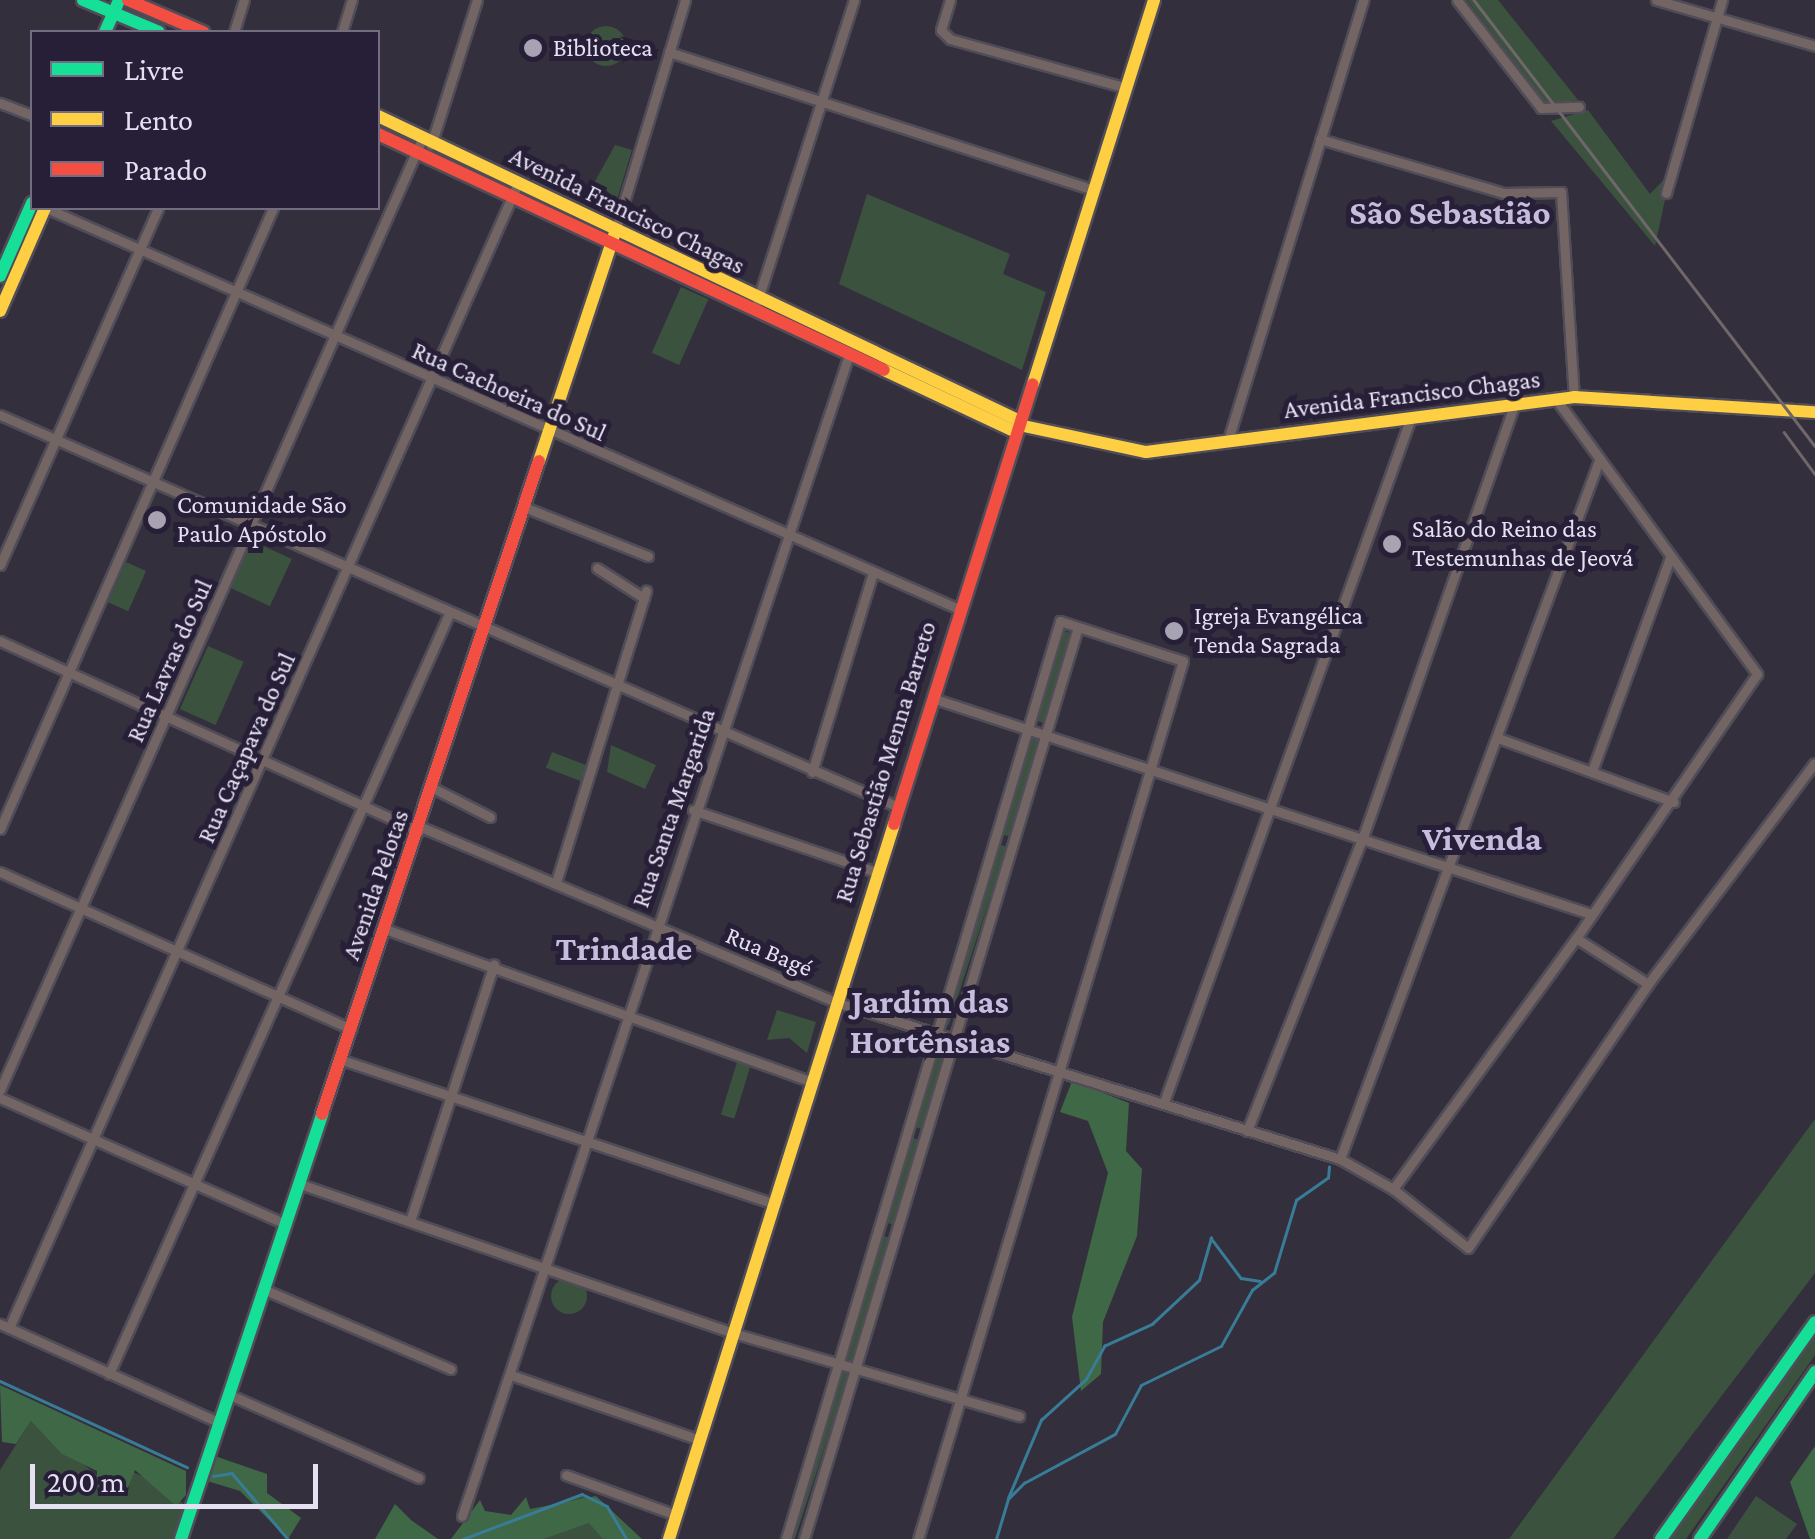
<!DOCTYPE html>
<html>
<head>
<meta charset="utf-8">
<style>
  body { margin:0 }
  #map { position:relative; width:1815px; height:1539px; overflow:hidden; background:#332f3c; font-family:"Crimson Pro",serif }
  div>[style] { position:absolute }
  .green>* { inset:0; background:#3b523f; transform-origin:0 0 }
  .round { border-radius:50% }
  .forest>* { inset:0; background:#3f6846 }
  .stream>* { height:2.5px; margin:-1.25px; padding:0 1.25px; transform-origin:1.25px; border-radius:1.25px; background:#387c97 }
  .roads { filter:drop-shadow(2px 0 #504c58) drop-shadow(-2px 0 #504c58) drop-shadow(0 2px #504c58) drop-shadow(0 -2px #504c58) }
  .street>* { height:9px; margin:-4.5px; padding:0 4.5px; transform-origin:4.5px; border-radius:4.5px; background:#736563 }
  .fast>* { height:12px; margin:-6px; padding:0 6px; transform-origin:6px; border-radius:6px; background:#16e098 }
  .slow>* { height:12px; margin:-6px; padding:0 6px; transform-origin:6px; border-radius:6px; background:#ffcf43 }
  .jam>* { height:12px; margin:-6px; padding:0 6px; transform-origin:6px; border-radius:6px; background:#f24e42 }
  .rail>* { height:2.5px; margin:-1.25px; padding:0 1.25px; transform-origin:1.25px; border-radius:1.25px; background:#70676b }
  .dots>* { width:28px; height:28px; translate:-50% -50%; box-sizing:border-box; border:5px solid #271f38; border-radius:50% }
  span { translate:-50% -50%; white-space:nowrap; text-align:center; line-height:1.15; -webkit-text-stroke:10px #271f38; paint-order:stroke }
  .poi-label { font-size:25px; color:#e6e1f2 }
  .left { translate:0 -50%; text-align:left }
  .street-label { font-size:25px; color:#e6e1f2 }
  .district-label { font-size:35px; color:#c6bcdd; font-weight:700 }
  .legend { position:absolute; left:30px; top:30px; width:350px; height:180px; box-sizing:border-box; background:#271f38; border:2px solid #736d82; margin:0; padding:12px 18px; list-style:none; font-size:30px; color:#e6e1f2 }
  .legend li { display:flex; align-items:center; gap:20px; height:50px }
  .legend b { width:50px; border:2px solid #736d82 }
  .scale { position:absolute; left:30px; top:1464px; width:288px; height:45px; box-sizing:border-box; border:5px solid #e6e1f2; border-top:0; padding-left:12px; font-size:30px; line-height:35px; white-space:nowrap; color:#e6e1f2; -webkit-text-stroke:8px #271f38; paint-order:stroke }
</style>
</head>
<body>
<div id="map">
  <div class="green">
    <div style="clip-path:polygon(1467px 0,1498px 0,1578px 100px,1547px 105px)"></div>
    <div class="round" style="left:586px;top:26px;width:40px;height:40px"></div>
    <div style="clip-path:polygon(1588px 110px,1650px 194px,1671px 172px,1655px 246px,1551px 121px)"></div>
    <div style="clip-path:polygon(615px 145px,632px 150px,612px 216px,583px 203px)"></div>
    <div style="clip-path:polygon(867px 194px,1010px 254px,1003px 274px,1046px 292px,1022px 370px,839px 284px)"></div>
    <div style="left:681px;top:287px;width:30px;height:72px;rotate:24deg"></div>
    <div style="left:251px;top:540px;width:45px;height:52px;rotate:25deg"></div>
    <div style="left:126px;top:562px;width:22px;height:44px;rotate:24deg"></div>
    <div style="left:1061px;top:630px;width:10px;height:94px;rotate:17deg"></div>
    <div style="left:208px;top:646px;width:39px;height:69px;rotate:24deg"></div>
    <div style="left:1029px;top:737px;width:10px;height:101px;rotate:17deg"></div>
    <div style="clip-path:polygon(611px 745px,656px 765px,645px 789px,607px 772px)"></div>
    <div style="left:552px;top:752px;width:39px;height:17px;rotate:21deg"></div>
    <div style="left:998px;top:844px;width:9px;height:188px;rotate:18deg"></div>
    <div style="clip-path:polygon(777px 1010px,816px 1022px,807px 1053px,789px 1038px,767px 1040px)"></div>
    <div style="left:938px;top:1044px;width:10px;height:86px;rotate:17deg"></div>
    <div style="left:737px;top:1062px;width:14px;height:55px;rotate:17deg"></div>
    <div style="clip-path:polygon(1815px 1119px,1815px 1273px,1613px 1539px,1509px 1539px)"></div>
    <div style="left:910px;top:1137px;width:10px;height:89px;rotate:17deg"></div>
    <div style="left:881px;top:1235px;width:10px;height:131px;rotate:17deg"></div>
    <div class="round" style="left:551px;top:1278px;width:36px;height:36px"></div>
    <div style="clip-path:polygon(1815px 1336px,1815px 1355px,1686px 1539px,1669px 1539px)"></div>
    <div style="left:840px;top:1371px;width:9px;height:175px;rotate:18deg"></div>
    <div style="clip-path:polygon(31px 1421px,115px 1490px,129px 1489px,130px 1471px,159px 1483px,192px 1511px,183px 1539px,0 1539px,0 1470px)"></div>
    <div style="clip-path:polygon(582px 1494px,607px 1506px,627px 1539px,463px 1539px)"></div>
    <div style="clip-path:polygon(1756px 1496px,1797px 1524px,1786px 1539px,1727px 1539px)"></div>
  </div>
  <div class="forest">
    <div style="clip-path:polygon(1072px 1081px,1129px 1103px,1126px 1151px,1142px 1169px,1137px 1236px,1103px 1322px,1101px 1374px,1081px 1391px,1072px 1317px,1108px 1173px,1088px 1121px,1060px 1112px)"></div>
    <div style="clip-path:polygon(0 1385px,186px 1471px,186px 1495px,176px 1506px,135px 1470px,126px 1493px,97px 1483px,97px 1471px,62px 1454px,31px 1421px,16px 1444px,2px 1442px)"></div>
    <div style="clip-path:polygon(1815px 1446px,1815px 1539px,1810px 1539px,1790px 1482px)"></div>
    <div style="clip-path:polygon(212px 1455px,267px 1474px,267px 1493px,301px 1518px,288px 1539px,240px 1491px,204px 1480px)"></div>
    <div style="clip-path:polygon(596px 1496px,642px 1539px,603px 1539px,589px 1523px,543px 1539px,451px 1539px,480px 1500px,485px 1511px,511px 1515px,526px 1497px,530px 1509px)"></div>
    <div style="clip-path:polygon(395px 1504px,411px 1520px,438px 1539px,375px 1539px)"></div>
  </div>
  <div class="stream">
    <div style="left:0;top:1381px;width:206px;rotate:24.7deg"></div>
    <div style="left:213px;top:1476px;width:19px;rotate:-9deg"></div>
    <div style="left:232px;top:1473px;width:87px;rotate:49.7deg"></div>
    <div style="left:1008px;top:1498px;width:85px;rotate:-67.1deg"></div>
    <div style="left:1041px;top:1420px;width:61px;rotate:-42.3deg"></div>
    <div style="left:1086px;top:1379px;width:38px;rotate:-61deg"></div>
    <div style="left:1104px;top:1346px;width:53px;rotate:-24.6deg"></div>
    <div style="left:1152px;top:1324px;width:64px;rotate:-43.1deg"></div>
    <div style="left:1199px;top:1280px;width:44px;rotate:-74.1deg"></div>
    <div style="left:1211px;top:1238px;width:50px;rotate:53.1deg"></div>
    <div style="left:1241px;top:1278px;width:19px;rotate:9deg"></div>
    <div style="left:463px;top:1539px;width:127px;rotate:-20.7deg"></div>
    <div style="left:582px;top:1494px;width:28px;rotate:26deg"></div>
    <div style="left:607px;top:1506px;width:39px;rotate:59deg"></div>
    <div style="left:996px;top:1539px;width:42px;rotate:-73.3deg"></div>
    <div style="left:1008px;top:1499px;width:23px;rotate:-45deg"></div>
    <div style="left:1024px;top:1483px;width:103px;rotate:-28.3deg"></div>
    <div style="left:1115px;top:1434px;width:55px;rotate:-62deg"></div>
    <div style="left:1141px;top:1385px;width:89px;rotate:-26deg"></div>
    <div style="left:1221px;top:1346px;width:64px;rotate:-61deg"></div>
    <div style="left:1252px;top:1290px;width:28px;rotate:-38deg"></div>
    <div style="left:1274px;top:1273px;width:76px;rotate:-73.2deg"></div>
    <div style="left:1296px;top:1200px;width:39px;rotate:-35deg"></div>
    <div style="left:1328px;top:1178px;width:11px;rotate:-85deg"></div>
  </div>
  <div class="roads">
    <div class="street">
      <div style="left:950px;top:0;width:31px;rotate:107deg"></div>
      <div style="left:941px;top:30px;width:13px;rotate:45deg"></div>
      <div style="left:950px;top:39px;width:184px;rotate:15.5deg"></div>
      <div style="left:1457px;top:0;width:137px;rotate:52.1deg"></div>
      <div style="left:1541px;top:108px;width:38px;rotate:-2deg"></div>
      <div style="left:1656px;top:0;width:166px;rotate:16.1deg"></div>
      <div style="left:234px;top:32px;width:34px;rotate:-73deg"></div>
      <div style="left:342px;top:32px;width:34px;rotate:-73deg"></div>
      <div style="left:669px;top:52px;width:447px;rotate:18deg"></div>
      <div style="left:0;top:103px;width:34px;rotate:21deg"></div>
      <div style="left:1320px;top:139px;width:191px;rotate:16.4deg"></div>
      <div style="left:1503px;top:193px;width:58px;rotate:-1deg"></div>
      <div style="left:1561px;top:192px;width:205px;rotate:86.4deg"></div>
      <div style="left:431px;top:145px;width:152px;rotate:-72.4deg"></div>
      <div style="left:1666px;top:193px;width:201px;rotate:-73.8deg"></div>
      <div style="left:46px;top:208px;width:995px;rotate:23.71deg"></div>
      <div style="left:615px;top:232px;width:242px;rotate:-73.2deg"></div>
      <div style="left:757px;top:302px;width:317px;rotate:-72.2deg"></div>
      <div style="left:1556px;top:399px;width:341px;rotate:53.8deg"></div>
      <div style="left:1757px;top:674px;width:320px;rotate:124.4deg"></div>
      <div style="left:1576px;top:938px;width:85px;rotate:32.6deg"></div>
      <div style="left:1648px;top:984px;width:276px;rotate:-53deg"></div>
      <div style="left:0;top:415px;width:978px;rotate:23.58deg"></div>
      <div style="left:1228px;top:440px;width:460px;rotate:-72.9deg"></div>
      <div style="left:529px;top:509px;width:128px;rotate:21.6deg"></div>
      <div style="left:0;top:565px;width:390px;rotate:-66.1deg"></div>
      <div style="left:597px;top:568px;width:56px;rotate:32.6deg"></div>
      <div style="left:0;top:641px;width:460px;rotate:24.4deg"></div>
      <div style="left:932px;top:698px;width:693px;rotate:18.15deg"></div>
      <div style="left:1498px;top:738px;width:187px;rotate:20deg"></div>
      <div style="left:1592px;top:771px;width:227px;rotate:-69.9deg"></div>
      <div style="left:812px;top:772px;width:208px;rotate:-73deg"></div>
      <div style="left:433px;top:788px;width:64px;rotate:27deg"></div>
      <div style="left:693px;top:810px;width:193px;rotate:18.7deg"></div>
      <div style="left:421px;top:827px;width:449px;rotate:22.9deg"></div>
      <div style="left:835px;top:1002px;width:529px;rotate:17.27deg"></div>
      <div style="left:1340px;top:1159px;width:61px;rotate:29.5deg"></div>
      <div style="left:0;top:829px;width:678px;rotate:-66.27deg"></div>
      <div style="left:0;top:872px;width:385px;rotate:24.1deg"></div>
      <div style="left:556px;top:882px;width:305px;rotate:-72.8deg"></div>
      <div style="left:385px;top:929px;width:454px;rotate:19.7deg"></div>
      <div style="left:1576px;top:938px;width:311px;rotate:126.1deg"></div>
      <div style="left:1393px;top:1189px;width:95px;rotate:38.2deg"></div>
      <div style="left:1468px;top:1248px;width:320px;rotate:-55.7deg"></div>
      <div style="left:342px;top:1060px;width:455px;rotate:18.4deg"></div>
      <div style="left:0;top:1090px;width:1043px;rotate:-66.07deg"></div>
      <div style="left:0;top:1098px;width:313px;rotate:23.8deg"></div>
      <div style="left:1164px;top:1102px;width:725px;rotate:-70.17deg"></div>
      <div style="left:1247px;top:1131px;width:319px;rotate:-68.5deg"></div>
      <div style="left:1364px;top:834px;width:454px;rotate:-70.7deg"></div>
      <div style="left:1340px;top:1159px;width:742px;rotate:-69.66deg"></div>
      <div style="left:300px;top:1184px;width:458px;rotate:19deg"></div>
      <div style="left:733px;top:1333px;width:298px;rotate:16.2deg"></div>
      <div style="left:410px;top:1221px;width:270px;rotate:-71.9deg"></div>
      <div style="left:263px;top:1289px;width:204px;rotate:23.1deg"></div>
      <div style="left:0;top:1324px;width:241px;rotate:24.2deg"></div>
      <div style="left:9px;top:1328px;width:1253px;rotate:-66.03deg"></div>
      <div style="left:109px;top:1374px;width:830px;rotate:-65.9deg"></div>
      <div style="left:511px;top:1375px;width:200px;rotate:19deg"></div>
      <div style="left:230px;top:1395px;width:206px;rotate:23.7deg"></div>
      <div style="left:566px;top:1475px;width:117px;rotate:20deg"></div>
      <div style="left:462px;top:1516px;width:1227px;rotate:-71.57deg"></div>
      <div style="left:786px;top:1539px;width:958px;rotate:-73.38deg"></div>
      <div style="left:1060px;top:621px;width:129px;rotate:18deg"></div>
      <div style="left:1183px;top:661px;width:917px;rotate:106.79deg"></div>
      <div style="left:804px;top:1539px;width:952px;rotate:-73.28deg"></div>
    </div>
    <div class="fast">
      <div style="left:83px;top:0;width:82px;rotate:22.8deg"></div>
      <div style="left:105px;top:32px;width:35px;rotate:-66deg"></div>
      <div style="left:0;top:276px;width:80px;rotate:-66.3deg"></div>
      <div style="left:181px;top:1539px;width:448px;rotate:-71.6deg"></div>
      <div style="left:1661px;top:1539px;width:266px;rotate:-54.6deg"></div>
      <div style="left:1700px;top:1539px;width:203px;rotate:-55.4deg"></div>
    </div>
    <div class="slow">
      <div style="left:378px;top:116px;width:711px;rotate:25.41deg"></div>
      <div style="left:0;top:311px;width:112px;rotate:-66.4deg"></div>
      <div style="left:884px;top:370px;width:146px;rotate:25.2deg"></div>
      <div style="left:1033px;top:384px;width:403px;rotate:-72.5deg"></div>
      <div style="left:1019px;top:425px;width:130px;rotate:12deg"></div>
      <div style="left:1146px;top:452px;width:432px;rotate:-7.3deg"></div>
      <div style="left:1574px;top:397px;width:241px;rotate:3.6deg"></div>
      <div style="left:539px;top:461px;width:241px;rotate:-71.6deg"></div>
      <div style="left:669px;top:1539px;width:750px;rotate:-72.53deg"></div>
    </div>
    <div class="jam">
      <div style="left:128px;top:0;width:82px;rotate:23.1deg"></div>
      <div style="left:378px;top:134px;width:558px;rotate:25deg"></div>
      <div style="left:894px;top:824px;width:461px;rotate:-72.5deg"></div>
      <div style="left:322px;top:1114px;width:688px;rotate:-71.62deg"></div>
    </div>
  </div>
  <div class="rail">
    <div style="left:1474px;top:0;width:561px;rotate:52.6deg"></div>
    <div style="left:1784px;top:432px;width:52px;rotate:53.6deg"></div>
  </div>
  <div class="dots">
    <div style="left:533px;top:48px;background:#a7a3b2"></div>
    <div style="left:157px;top:520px;background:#a7a3b2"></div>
    <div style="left:1392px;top:544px;background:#a7a3b2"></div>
    <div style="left:1174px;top:631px;background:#a7a3b2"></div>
  </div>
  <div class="poi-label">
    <span class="left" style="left:553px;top:48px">Biblioteca</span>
    <span class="left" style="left:177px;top:520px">Comunidade São<br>Paulo Apóstolo</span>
    <span class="left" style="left:1412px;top:544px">Salão do Reino das<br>Testemunhas de Jeová</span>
    <span class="left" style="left:1194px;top:631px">Igreja Evangélica<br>Tenda Sagrada</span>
  </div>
  <div class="street-label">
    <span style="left:627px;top:211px;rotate:26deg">Avenida Francisco Chagas</span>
    <span style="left:509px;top:392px;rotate:24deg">Rua Cachoeira do Sul</span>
    <span style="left:1412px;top:395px;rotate:-7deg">Avenida Francisco Chagas</span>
    <span style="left:170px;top:661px;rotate:-66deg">Rua Lavras do Sul</span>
    <span style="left:247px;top:748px;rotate:-66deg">Rua Caçapava do Sul</span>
    <span style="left:886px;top:762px;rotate:-73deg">Rua Sebastião Menna Barreto</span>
    <span style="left:674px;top:808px;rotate:-71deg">Rua Santa Margarida</span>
    <span style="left:376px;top:885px;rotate:-71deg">Avenida Pelotas</span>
    <span style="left:769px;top:952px;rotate:23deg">Rua Bagé</span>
  </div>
  <div class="district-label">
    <span style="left:1450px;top:213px">São Sebastião</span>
    <span style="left:1482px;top:839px">Vivenda</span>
    <span style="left:624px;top:949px">Trindade</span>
    <span style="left:930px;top:1022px">Jardim das<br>Hortênsias</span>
  </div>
  <ul class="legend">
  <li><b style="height:12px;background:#16e098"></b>Livre</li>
  <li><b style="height:12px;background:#ffcf43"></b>Lento</li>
  <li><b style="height:12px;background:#f24e42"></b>Parado</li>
  </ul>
  <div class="scale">200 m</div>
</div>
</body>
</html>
